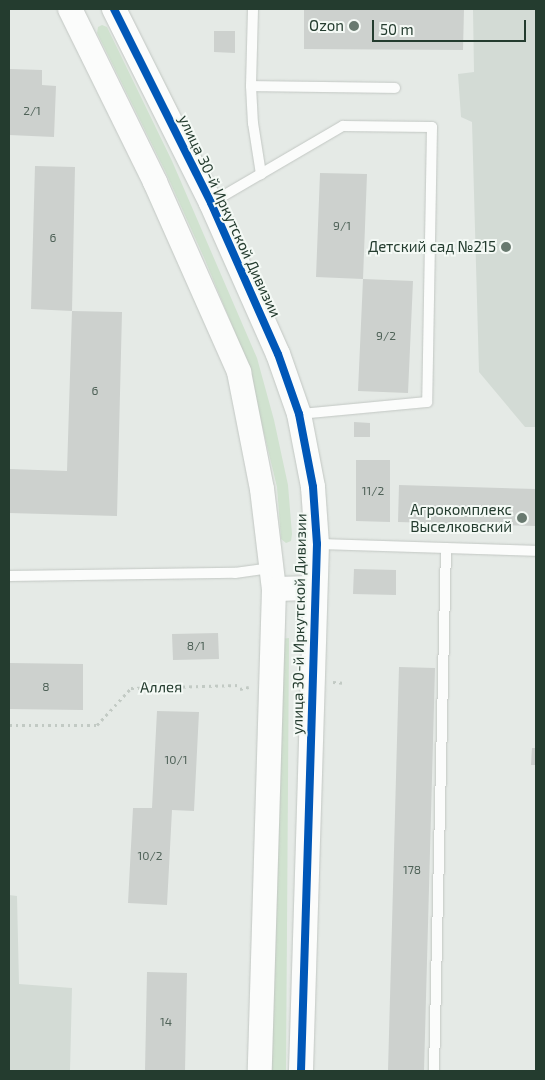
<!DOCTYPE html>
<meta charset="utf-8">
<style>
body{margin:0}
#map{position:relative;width:545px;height:1080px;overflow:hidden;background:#e5eae6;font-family:"Exo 2",sans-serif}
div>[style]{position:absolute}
.built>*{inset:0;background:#d3dbd5}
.green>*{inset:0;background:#d0e2cf}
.building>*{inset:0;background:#cdd1ce}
.path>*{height:3px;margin-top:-1.5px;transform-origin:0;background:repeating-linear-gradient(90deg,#c2cac4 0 2.5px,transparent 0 6.5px)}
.roads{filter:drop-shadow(0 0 1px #c2c7c3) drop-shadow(0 0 1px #c2c7c3)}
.service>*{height:10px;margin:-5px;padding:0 5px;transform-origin:5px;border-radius:5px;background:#fbfcfb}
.tertiary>*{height:24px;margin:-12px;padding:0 12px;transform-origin:12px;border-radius:12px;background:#fbfcfb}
.cycleway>*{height:8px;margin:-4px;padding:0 4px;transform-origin:4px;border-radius:4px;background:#0057b8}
.dots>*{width:14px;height:14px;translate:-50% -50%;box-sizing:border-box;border:2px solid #f4f9f5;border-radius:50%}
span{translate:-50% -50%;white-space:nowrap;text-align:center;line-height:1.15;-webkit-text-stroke:4px #f4f9f5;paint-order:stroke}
.number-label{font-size:12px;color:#4f6258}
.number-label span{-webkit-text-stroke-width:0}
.poi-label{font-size:15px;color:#243c2f}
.right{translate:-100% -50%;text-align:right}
.street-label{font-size:15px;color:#243c2f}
.frame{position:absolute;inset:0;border:10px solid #243c2f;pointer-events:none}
.scale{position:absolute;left:372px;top:20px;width:154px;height:22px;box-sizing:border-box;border:2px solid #243c2f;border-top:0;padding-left:6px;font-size:15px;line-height:18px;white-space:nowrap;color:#243c2f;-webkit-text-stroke:4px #f4f9f5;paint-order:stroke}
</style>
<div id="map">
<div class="built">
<div style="clip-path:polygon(473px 9px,536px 9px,536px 427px,525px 427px,479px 372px,472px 122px,461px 117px,458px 74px,474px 72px)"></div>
<div style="clip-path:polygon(9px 895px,17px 896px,19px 984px,72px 988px,70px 1071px,9px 1071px)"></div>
</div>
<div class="green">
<div style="clip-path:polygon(102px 25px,107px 27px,172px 161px,257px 358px,274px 420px,288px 485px,292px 534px,291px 541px,286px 543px,281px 539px,277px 487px,246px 359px,205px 260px,166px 173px,97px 33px,98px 27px)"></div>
<div style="clip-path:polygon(289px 638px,286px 1071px,270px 1071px,280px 639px)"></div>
</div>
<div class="building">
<div style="clip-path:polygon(304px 9px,464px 9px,463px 50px,304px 49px)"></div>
<div style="clip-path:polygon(214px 31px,235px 31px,235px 53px,214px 52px)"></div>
<div style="clip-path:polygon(9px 69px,42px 70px,42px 85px,56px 86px,54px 137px,9px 135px)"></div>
<div style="clip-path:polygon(35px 166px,75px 167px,72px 311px,31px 309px)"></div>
<div style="clip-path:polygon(320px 173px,367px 174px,363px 279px,413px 281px,408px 393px,358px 391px,363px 279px,316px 277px)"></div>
<div style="clip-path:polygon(72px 311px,122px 312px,117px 516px,9px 513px,9px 469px,67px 471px)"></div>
<div style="clip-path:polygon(354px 422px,370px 423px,370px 437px,354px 437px)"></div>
<div style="clip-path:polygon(356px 460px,390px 460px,390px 522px,356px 521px)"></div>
<div style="clip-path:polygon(399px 485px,536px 489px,536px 526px,398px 522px)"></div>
<div style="clip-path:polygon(354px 569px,396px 570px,396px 595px,353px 594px)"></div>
<div style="clip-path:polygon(218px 633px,219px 659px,173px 660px,172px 634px)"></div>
<div style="clip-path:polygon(9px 663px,83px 664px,83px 710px,9px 709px)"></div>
<div style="clip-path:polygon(399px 667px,435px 668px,424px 1071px,388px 1071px)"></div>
<div style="clip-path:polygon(157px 711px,199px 712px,194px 811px,172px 810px,167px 905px,128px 903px,133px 808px,152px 808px)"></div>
<div style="clip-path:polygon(532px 748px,536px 748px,536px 765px,531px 765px)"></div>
<div style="clip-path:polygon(147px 972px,187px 973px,185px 1071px,145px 1071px)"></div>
</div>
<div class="path">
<div style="left:333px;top:682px;width:13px;rotate:4deg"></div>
<div style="left:240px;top:689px;width:9px;rotate:-13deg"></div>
<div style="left:9px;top:725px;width:88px"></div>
<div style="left:97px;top:725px;width:50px;rotate:-47.4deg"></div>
<div style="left:131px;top:688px;width:109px;rotate:-1.6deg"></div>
</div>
<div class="roads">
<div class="service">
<div style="left:253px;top:9px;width:77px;rotate:91.5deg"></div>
<div style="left:251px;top:86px;width:37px;rotate:87deg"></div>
<div style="left:253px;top:123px;width:52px;rotate:81.1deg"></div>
<div style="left:251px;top:86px;width:144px;rotate:0.8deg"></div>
<div style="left:211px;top:203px;width:153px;rotate:-30.3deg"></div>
<div style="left:343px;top:126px;width:89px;rotate:0.6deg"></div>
<div style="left:432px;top:127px;width:275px;rotate:91deg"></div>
<div style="left:427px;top:402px;width:129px;rotate:174.6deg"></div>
<div style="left:317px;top:544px;width:219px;rotate:1.8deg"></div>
<div style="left:9px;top:576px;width:226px;rotate:-0.8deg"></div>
<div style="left:235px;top:573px;width:37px;rotate:-8deg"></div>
<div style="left:434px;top:1071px;width:523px;rotate:-88.69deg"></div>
</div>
<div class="tertiary">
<div style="left:70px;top:9px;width:193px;rotate:63.8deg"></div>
<div style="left:155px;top:182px;width:208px;rotate:66.1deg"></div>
<div style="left:239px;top:372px;width:119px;rotate:78.9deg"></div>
<div style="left:262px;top:489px;width:101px;rotate:83.2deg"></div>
<div style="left:274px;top:589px;width:482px;rotate:91.7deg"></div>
<div style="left:114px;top:9px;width:217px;rotate:63.4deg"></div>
<div style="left:211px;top:203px;width:165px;rotate:66.1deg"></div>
<div style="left:278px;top:354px;width:64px;rotate:70.7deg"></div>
<div style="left:299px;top:414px;width:74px;rotate:79.1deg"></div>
<div style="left:313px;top:487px;width:57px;rotate:86deg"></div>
<div style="left:317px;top:544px;width:527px;rotate:91.74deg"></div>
<div style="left:274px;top:589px;width:41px;rotate:-1.4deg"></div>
</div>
</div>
<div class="cycleway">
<div style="left:114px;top:9px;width:217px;rotate:63.4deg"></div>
<div style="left:211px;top:203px;width:165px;rotate:66.1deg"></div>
<div style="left:278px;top:354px;width:64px;rotate:70.7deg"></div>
<div style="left:299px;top:414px;width:74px;rotate:79.1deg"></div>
<div style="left:313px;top:487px;width:57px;rotate:86deg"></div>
<div style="left:317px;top:544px;width:527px;rotate:91.74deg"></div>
</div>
<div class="dots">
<div style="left:354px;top:26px;background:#68796f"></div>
<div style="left:506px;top:247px;background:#68796f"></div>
<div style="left:522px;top:518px;background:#68796f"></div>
</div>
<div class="number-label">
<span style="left:32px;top:111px">2/1</span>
<span style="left:342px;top:226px">9/1</span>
<span style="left:53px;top:238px">6</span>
<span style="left:386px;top:336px">9/2</span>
<span style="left:95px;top:391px">6</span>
<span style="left:373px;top:491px">11/2</span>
<span style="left:196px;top:646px">8/1</span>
<span style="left:46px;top:687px">8</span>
<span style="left:176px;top:760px">10/1</span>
<span style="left:150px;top:856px">10/2</span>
<span style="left:412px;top:870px">178</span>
<span style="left:166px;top:1022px">14</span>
</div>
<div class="poi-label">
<span class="right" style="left:344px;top:26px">Ozon</span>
<span class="right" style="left:496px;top:247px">Детский сад №215</span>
<span class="right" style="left:512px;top:518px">Агрокомплекс<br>Выселковский</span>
</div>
<div class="street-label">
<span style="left:230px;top:216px;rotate:65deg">улица 30-й Иркутской Дивизии</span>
<span style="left:299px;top:624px;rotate:-89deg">улица 30-й Иркутской Дивизии</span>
<span style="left:161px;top:687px;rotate:-1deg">Аллея</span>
</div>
<div class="frame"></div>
<div class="scale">50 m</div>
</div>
